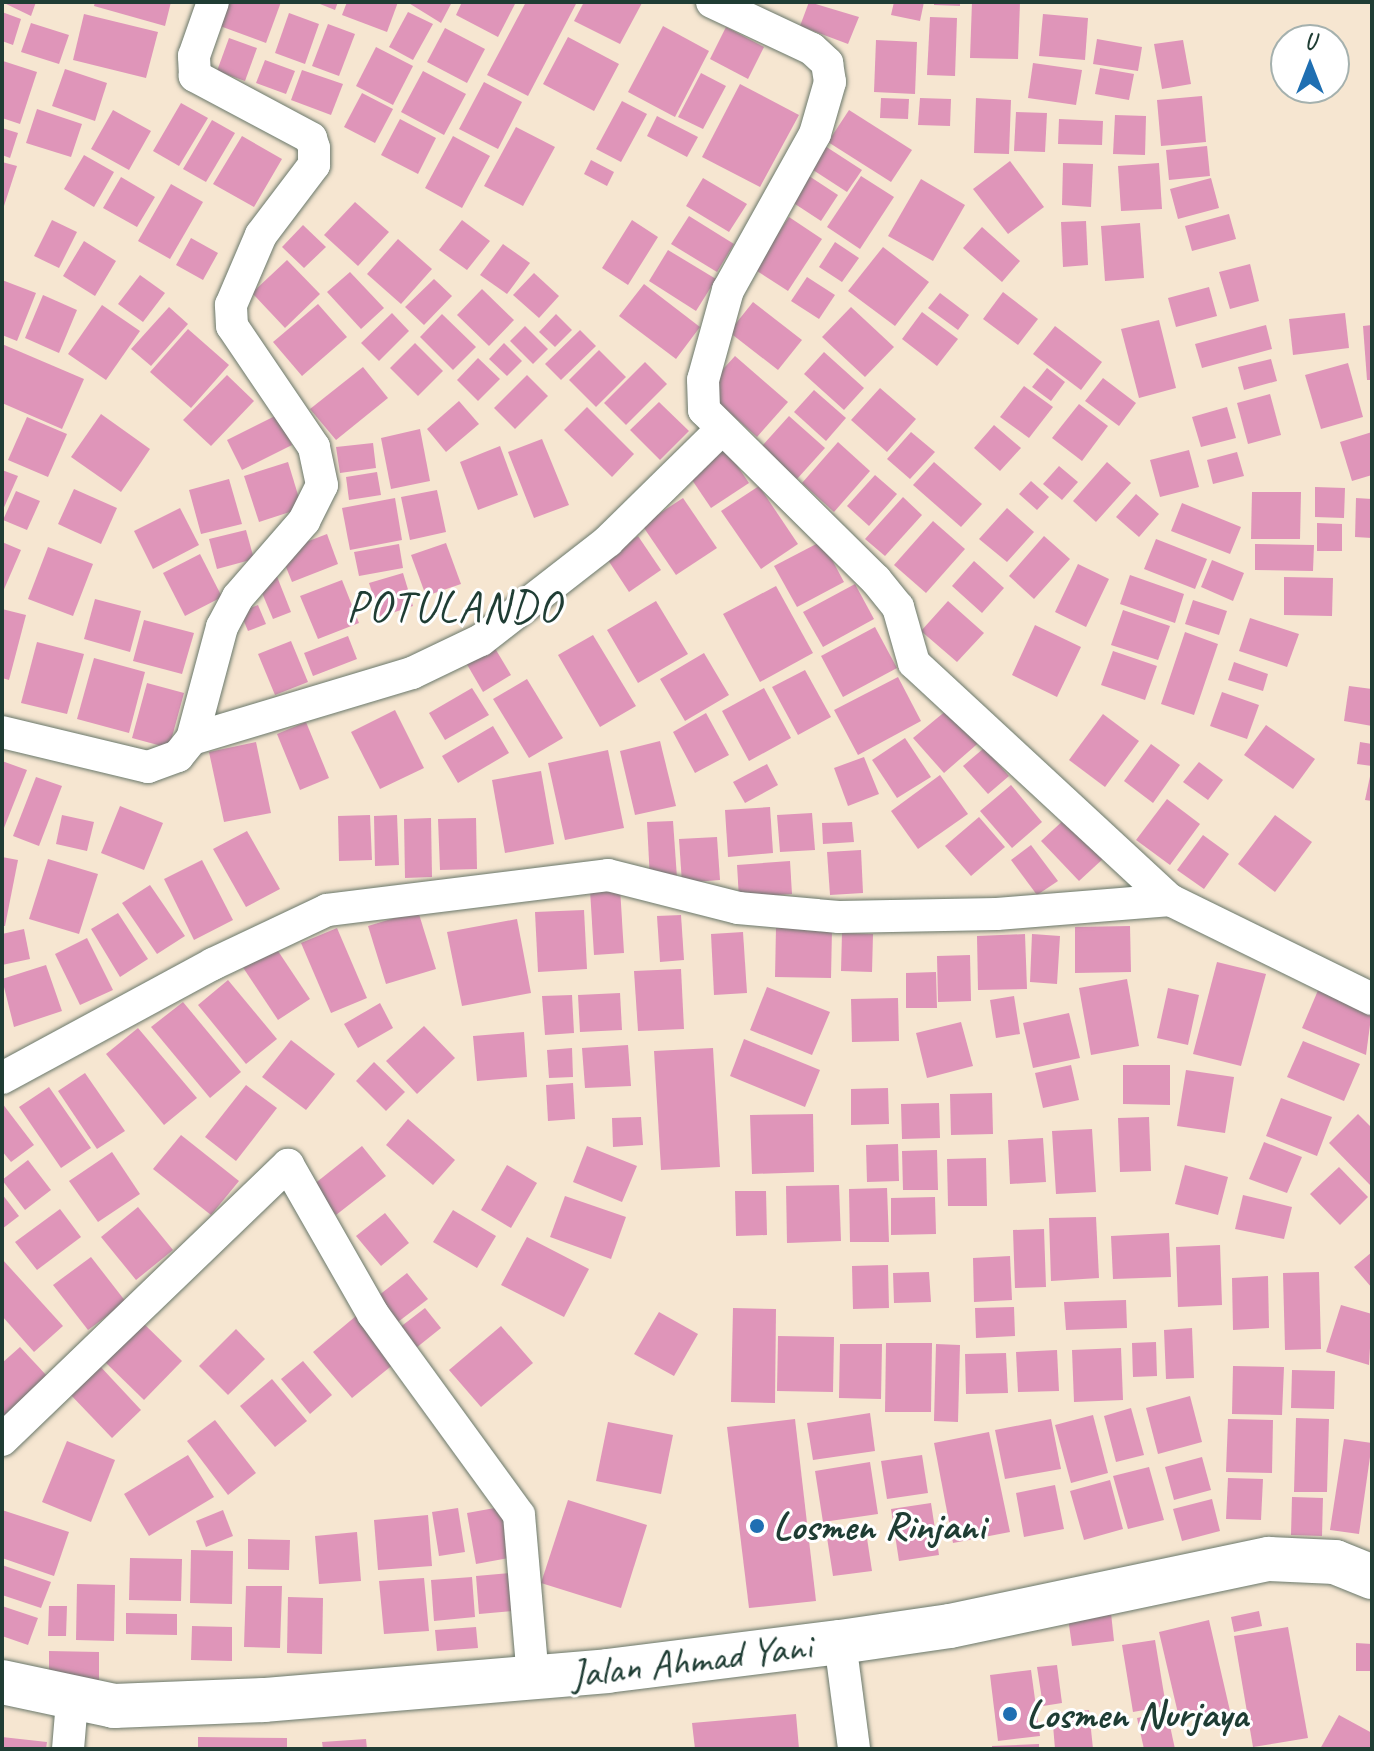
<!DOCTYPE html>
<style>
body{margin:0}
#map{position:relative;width:1374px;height:1751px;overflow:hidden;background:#f6e6d1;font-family:Caveat,sans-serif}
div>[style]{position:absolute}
.building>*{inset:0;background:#df95b9}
.roads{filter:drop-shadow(0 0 2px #6a786b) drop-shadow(0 0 2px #6a786b)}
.minor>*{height:32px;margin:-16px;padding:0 16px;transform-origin:16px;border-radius:16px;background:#fff}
.trunk>*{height:44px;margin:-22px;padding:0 22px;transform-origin:22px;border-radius:22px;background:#fff}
.dots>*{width:22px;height:22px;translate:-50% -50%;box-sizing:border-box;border:4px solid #fff;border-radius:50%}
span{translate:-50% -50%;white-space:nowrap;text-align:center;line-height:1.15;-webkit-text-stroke:6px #fff;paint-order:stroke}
.poi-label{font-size:40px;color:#1f3d34;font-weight:700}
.left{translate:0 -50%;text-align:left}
.street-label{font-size:40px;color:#1f3d34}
.quarter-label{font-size:44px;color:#1f3d34;letter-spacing:2px}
.frame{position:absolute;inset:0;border:4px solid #1f3d34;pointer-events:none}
.north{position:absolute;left:1270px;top:24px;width:80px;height:80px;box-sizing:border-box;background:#fff;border:2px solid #a5b1ae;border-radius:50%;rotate:0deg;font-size:22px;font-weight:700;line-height:32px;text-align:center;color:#1f3d34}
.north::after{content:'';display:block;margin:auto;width:28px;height:36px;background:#1f6fb2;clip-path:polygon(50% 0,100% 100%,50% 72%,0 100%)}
</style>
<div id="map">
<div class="building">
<div style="clip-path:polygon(2px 2px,36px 2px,31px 16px)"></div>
<div style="clip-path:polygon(95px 2px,171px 2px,165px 26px,94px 6px)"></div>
<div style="clip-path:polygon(229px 2px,281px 2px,266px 43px,220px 26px)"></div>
<div style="clip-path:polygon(315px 2px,338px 2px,335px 10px)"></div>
<div style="clip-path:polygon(347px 2px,398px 2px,387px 32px,342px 15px)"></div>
<div style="clip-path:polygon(407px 2px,452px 2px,441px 23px)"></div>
<div style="clip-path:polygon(462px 2px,516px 2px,498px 37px,456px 15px)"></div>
<div style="clip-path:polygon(526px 2px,577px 2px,528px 96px,487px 75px)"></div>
<div style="clip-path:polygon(584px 2px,640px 2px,642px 3px,620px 44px,574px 21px)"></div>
<div style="clip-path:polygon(809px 2px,859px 17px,848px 44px,800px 26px)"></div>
<div style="clip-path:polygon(894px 2px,924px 2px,920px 21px,891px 15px)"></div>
<div style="clip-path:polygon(934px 2px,960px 2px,960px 6px,934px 5px)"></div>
<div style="clip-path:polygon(972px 2px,1020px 2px,1018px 59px,970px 58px)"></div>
<div style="clip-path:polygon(2px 12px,21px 19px,13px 45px,2px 41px)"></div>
<div style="clip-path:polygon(408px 12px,433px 24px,413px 60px,389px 47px)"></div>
<div style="clip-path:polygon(289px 13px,319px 24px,305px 64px,275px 53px)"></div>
<div style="clip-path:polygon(84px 14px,158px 32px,146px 78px,73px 60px)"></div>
<div style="clip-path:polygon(1043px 14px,1088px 18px,1085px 60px,1039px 56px)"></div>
<div style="clip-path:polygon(930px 17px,957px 18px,955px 76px,927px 75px)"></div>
<div style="clip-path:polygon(31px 23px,69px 35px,59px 64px,21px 52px)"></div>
<div style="clip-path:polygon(328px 24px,355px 34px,339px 76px,312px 66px)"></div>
<div style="clip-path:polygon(663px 26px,709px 51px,675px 117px,628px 92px)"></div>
<div style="clip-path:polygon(726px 27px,764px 47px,748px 79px,710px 59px)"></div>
<div style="clip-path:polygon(445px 28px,485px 49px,467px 83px,427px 62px)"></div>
<div style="clip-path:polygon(568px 37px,619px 64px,594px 111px,543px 84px)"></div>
<div style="clip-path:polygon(229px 38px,257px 48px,245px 81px,217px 71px)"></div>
<div style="clip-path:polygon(1097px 39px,1142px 47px,1138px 71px,1093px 64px)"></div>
<div style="clip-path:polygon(876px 40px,917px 42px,915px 94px,874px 92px)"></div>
<div style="clip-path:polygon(1183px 40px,1191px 84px,1162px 89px,1154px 44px)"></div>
<div style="clip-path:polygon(376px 47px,413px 66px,393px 105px,356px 86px)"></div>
<div style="clip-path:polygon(265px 60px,295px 71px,286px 94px,256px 83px)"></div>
<div style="clip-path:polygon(3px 61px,37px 72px,20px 124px,2px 118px)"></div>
<div style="clip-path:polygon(1033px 63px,1082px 70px,1076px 105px,1028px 98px)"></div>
<div style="clip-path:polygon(1100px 68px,1134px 74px,1129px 100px,1095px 94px)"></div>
<div style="clip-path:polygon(65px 69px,107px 83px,95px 121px,52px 106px)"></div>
<div style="clip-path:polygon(302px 70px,343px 84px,331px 115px,291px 100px)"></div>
<div style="clip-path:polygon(423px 71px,466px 94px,444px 135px,401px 112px)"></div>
<div style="clip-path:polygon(701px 73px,726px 86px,703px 129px,678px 117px)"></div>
<div style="clip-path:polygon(484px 82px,522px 102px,498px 149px,459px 129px)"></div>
<div style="clip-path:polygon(740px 84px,799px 115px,760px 187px,702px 157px)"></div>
<div style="clip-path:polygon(362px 93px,393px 109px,375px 143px,344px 127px)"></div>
<div style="clip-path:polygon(1202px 96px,1206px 142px,1161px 146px,1157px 100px)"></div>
<div style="clip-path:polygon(881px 98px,909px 99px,908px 119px,880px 118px)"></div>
<div style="clip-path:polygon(920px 98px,951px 99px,950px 126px,918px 125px)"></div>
<div style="clip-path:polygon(976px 98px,1011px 100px,1009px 154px,974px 153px)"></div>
<div style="clip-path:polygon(622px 101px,647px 114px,621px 162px,596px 149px)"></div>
<div style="clip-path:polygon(181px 103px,208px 118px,179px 166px,153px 151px)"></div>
<div style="clip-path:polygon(37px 109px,82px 124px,71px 157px,26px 143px)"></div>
<div style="clip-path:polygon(113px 110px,151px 131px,129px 170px,91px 149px)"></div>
<div style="clip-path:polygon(849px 110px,912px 150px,891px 182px,828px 142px)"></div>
<div style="clip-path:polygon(1016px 112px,1047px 113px,1045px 152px,1014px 151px)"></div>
<div style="clip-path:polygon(1115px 115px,1146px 116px,1145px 155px,1113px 154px)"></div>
<div style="clip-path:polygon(657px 116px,698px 137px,687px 157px,647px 136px)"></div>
<div style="clip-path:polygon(400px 119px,436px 138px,418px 174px,381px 155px)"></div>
<div style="clip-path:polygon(1059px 119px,1103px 121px,1102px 145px,1058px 144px)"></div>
<div style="clip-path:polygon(212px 120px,235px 133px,206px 182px,183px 169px)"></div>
<div style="clip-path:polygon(516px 127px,555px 147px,523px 206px,484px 186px)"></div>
<div style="clip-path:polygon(2px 128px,18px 133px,10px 158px,2px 155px)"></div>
<div style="clip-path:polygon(242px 136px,282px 159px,254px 207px,213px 184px)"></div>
<div style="clip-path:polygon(453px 136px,490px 156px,462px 208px,425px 188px)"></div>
<div style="clip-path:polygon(825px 146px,862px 170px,847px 192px,810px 168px)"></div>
<div style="clip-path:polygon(1207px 146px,1210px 176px,1169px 180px,1166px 150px)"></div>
<div style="clip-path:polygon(84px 155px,114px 172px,94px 207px,64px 189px)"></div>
<div style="clip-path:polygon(591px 160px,614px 172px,607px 186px,584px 174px)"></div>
<div style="clip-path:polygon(1010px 161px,1044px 207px,1008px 234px,973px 189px)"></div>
<div style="clip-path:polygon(2px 162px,17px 166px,3px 209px,2px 208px)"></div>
<div style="clip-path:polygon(1063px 163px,1093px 164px,1091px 207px,1062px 205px)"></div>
<div style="clip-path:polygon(1159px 163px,1162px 209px,1121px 211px,1118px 166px)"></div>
<div style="clip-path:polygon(809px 176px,838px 195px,821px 221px,792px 202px)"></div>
<div style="clip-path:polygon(861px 176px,894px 197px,860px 249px,827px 227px)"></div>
<div style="clip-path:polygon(121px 177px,155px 197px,137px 227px,103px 208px)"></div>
<div style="clip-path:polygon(703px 178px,747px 204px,729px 232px,686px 206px)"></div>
<div style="clip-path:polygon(1211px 178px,1219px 208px,1178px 219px,1170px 189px)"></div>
<div style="clip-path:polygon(921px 179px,965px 205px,933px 261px,888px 236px)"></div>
<div style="clip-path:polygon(171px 184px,203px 202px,170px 259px,138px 241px)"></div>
<div style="clip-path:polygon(355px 202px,389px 232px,358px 266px,324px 235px)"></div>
<div style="clip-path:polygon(1229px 214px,1236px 239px,1192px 251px,1185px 226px)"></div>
<div style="clip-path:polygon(689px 216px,734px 244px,717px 272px,671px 244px)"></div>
<div style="clip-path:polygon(789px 217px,822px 239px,788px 291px,754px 269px)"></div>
<div style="clip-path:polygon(52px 220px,77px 232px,59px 268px,34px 256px)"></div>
<div style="clip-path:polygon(462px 220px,490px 241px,467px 270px,439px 250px)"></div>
<div style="clip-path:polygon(632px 220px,658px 237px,628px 285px,602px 268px)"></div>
<div style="clip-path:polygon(1086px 221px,1088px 265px,1063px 267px,1061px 222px)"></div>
<div style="clip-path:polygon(1140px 223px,1144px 278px,1105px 281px,1101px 226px)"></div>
<div style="clip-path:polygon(303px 225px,326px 247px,304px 268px,282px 247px)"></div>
<div style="clip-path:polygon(982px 227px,1020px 261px,1002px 282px,963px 248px)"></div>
<div style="clip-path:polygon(191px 238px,218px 253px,203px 280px,176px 265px)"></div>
<div style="clip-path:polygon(398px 239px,432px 269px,401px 304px,367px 274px)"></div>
<div style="clip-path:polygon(84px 241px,116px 261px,95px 296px,63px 276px)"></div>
<div style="clip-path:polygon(835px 242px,859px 258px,842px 282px,819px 267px)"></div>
<div style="clip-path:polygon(503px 244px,530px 263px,507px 294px,480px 275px)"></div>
<div style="clip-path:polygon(883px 247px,929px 282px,895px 326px,848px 291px)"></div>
<div style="clip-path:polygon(668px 250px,716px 279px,696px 311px,649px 281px)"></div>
<div style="clip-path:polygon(287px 260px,320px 294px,285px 328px,252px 293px)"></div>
<div style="clip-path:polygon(1250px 264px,1259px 301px,1230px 309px,1219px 272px)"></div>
<div style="clip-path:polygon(350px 272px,384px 308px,361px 329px,327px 292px)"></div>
<div style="clip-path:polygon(534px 273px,559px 296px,539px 318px,513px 295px)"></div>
<div style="clip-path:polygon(140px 275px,165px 293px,143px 322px,118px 304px)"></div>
<div style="clip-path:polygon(807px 277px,835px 295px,819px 319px,791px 301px)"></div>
<div style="clip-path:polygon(434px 279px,452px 296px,424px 325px,405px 307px)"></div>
<div style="clip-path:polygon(2px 280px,36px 293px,17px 341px,2px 335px)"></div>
<div style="clip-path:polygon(644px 284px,700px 327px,676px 359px,619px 316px)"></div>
<div style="clip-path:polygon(1209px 287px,1217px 316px,1176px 327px,1168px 298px)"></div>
<div style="clip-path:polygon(482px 289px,514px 320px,489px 346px,457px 315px)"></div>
<div style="clip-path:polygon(1003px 292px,1038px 319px,1018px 345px,983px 319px)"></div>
<div style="clip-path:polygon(940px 293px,969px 315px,958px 330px,928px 308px)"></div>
<div style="clip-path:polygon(43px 295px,77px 310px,59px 353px,25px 338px)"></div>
<div style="clip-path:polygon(753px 302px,802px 340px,778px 370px,729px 332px)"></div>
<div style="clip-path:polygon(318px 304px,347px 337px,302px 376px,273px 342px)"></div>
<div style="clip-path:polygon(102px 305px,140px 331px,106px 380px,68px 354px)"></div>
<div style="clip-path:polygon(169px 307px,188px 324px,151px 366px,131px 349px)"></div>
<div style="clip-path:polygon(851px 307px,894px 347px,865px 377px,822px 337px)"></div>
<div style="clip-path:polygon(922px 312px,958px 339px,937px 366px,902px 339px)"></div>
<div style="clip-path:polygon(392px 313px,409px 331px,379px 361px,361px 343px)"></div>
<div style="clip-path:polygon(1345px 313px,1349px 348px,1293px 355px,1289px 319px)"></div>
<div style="clip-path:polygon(442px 314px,476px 347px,453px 370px,420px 337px)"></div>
<div style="clip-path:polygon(556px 314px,572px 330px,555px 347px,539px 332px)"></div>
<div style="clip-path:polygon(1159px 320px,1176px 388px,1139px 398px,1121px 329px)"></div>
<div style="clip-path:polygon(1266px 325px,1272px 349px,1202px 368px,1195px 344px)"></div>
<div style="clip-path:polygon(1372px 325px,1372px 380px,1367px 380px,1363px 326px)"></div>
<div style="clip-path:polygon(525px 326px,548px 349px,533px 364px,510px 341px)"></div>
<div style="clip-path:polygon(1055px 326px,1102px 362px,1081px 390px,1033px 354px)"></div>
<div style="clip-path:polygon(188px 329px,229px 365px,191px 408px,150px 372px)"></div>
<div style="clip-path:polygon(580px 330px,596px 346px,561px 380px,545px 364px)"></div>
<div style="clip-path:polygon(415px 343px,443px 371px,418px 396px,390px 368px)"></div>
<div style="clip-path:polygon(504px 343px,522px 361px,507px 376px,489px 359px)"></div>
<div style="clip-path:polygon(2px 344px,84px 379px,62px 429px,2px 403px)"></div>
<div style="clip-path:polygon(599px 350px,626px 377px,596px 407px,569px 380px)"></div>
<div style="clip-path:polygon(824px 352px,864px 388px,844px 410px,804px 374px)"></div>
<div style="clip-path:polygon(735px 356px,788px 402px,757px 437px,704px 390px)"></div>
<div style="clip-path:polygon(478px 358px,500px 379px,478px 401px,457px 380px)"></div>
<div style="clip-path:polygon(1271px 359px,1277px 381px,1244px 390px,1238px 367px)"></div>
<div style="clip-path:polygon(645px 362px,667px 384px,626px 425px,604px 403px)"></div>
<div style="clip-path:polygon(1348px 363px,1363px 417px,1321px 429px,1305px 375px)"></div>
<div style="clip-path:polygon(363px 367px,388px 398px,336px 440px,310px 409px)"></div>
<div style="clip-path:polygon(1047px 368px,1065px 382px,1051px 401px,1032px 387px)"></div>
<div style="clip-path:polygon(227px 375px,254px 401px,211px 446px,183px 420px)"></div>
<div style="clip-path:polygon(527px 375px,548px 396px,515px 429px,494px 408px)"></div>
<div style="clip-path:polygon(1103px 378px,1136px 403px,1119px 426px,1085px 401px)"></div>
<div style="clip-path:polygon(1024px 386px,1053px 407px,1029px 438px,1000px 417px)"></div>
<div style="clip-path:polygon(880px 388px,916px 419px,887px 452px,851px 420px)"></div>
<div style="clip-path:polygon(814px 390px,846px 418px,826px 441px,794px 412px)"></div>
<div style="clip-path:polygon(1270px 394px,1281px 435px,1248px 444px,1237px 403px)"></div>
<div style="clip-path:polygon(459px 401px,479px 424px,446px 452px,427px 429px)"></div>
<div style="clip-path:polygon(659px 402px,689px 431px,660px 460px,630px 430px)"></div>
<div style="clip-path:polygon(1079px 404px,1108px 426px,1082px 461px,1052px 438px)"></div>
<div style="clip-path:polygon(587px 407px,634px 454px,612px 477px,564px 430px)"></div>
<div style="clip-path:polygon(1227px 407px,1236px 438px,1201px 447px,1192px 417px)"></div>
<div style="clip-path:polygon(101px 414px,150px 449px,121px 492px,71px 457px)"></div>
<div style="clip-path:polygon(277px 415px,292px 445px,242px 470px,227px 440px)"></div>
<div style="clip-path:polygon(789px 416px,825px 448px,797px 479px,761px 447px)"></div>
<div style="clip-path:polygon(27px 417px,67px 434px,48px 477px,8px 460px)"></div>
<div style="clip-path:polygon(994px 425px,1021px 448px,1000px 471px,974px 448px)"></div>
<div style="clip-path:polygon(420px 429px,430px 481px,391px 489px,381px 438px)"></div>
<div style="clip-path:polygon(911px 432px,935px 452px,910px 479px,887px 459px)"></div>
<div style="clip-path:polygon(1372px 432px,1372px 475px,1352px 481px,1340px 442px)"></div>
<div style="clip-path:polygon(542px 439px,569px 505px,534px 518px,508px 452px)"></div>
<div style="clip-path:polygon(838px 442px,870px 471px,834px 512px,802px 483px)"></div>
<div style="clip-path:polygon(373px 443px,376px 468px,340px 473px,336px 447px)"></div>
<div style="clip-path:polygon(500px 446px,518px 495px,478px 510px,460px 462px)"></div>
<div style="clip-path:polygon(726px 449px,749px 483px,711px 508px,688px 474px)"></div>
<div style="clip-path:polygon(1189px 450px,1199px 487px,1160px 497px,1150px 460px)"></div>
<div style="clip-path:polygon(1237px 452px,1244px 476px,1213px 484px,1207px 460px)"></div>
<div style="clip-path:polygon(288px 462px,302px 508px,259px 522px,244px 476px)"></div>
<div style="clip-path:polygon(934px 462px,982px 504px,961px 527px,913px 485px)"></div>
<div style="clip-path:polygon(1107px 462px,1131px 483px,1096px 522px,1073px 501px)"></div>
<div style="clip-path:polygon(1059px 466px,1078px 482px,1062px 500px,1043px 484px)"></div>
<div style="clip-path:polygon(2px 470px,18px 476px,2px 512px)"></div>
<div style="clip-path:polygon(377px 472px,381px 495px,349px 500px,346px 477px)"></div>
<div style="clip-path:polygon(875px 475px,897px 494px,869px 526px,847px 506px)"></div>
<div style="clip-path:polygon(229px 479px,242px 524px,201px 534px,189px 490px)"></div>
<div style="clip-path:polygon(1031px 481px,1049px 497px,1037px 510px,1019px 494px)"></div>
<div style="clip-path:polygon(759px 486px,798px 544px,761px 569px,721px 511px)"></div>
<div style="clip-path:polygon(1315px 487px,1345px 488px,1344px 518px,1315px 517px)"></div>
<div style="clip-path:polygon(74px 489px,117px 508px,101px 544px,58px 524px)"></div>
<div style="clip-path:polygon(437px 490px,446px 532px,410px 540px,401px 497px)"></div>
<div style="clip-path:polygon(16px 491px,40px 501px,27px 530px,3px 520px)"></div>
<div style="clip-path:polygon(1252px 492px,1301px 492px,1300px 539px,1251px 539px)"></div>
<div style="clip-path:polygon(1136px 494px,1159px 514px,1139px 537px,1116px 517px)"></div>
<div style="clip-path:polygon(903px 497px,922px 515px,885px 556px,865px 539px)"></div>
<div style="clip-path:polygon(395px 498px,402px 540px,350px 550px,342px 508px)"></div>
<div style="clip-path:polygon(683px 498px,717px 548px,676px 575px,642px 525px)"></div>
<div style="clip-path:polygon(1356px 498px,1372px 499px,1372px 538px,1355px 537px)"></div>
<div style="clip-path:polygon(1182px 503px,1241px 527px,1230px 554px,1171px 531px)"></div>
<div style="clip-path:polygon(180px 508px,199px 545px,153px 569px,134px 531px)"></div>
<div style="clip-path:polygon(1007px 508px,1034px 532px,1007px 562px,979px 539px)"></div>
<div style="clip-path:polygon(933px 521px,965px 549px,926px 593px,894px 565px)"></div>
<div style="clip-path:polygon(1317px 523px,1342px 524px,1342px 551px,1317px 551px)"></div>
<div style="clip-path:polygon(246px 530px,254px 559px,217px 569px,209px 539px)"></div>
<div style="clip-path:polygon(327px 534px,338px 564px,292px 582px,280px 552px)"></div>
<div style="clip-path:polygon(638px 536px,661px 570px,629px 592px,606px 557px)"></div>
<div style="clip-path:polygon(1044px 536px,1070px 559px,1034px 599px,1009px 576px)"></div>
<div style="clip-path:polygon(1156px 539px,1207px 559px,1195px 589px,1144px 569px)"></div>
<div style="clip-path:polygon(822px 541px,844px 582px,797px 607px,774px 566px)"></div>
<div style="clip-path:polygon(2px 542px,21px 550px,2px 594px)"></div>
<div style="clip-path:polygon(446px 543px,461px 584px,426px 596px,411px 555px)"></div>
<div style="clip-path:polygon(399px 544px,403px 568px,359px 576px,354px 552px)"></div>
<div style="clip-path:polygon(1255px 544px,1314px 545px,1313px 571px,1255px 570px)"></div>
<div style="clip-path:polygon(48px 547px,93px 564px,73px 616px,28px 599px)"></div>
<div style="clip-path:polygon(200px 554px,222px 597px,185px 616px,163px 573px)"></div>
<div style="clip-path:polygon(1212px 560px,1244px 573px,1233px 601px,1201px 587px)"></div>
<div style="clip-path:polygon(974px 561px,1004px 588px,982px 613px,952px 586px)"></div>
<div style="clip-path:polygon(1078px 564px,1109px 579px,1086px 627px,1055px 612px)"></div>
<div style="clip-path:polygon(403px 573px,413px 606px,380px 617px,369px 583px)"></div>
<div style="clip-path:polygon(276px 574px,291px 612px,273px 619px,257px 581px)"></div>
<div style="clip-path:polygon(1130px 575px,1184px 594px,1175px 623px,1120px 604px)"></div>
<div style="clip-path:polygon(1284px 577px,1333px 578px,1332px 616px,1284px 615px)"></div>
<div style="clip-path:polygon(342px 580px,359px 623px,318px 639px,300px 596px)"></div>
<div style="clip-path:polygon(855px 584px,874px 619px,823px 647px,803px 612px)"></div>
<div style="clip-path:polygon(776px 586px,813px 653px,760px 682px,723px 614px)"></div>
<div style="clip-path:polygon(95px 599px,141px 611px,130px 652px,84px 639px)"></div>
<div style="clip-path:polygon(1193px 600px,1227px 611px,1219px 635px,1185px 624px)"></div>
<div style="clip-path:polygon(656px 601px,688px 654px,638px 683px,607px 630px)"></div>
<div style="clip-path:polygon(948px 601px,984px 633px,957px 662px,921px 631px)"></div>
<div style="clip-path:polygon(258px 605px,266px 624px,248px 631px,240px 612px)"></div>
<div style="clip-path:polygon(2px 609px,26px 615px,9px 680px,2px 678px)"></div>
<div style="clip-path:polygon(1123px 610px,1170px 626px,1158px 660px,1111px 645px)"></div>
<div style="clip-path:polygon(1250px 618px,1299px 634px,1287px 667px,1239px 651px)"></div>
<div style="clip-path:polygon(144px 620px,194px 633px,182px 674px,133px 661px)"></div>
<div style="clip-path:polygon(1035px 625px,1081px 647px,1057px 697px,1012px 675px)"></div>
<div style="clip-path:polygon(875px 627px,897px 668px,843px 697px,821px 656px)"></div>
<div style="clip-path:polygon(1185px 632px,1218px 644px,1194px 715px,1161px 704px)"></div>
<div style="clip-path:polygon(593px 635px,636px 706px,600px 727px,558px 655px)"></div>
<div style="clip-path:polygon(348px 636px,357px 659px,313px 676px,304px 653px)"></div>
<div style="clip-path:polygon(291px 641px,308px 682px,275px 695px,258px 654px)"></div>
<div style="clip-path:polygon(37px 642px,84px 654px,67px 714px,21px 703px)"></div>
<div style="clip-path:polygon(493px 645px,511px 675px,483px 692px,465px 661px)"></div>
<div style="clip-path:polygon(1113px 651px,1157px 666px,1145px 700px,1101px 685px)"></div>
<div style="clip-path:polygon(704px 653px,729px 695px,685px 721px,660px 679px)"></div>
<div style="clip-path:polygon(94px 658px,145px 672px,129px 733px,77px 719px)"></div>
<div style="clip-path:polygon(1234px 662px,1268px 674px,1263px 691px,1228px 680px)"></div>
<div style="clip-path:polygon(805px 670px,831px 717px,798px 735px,772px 687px)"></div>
<div style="clip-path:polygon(898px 677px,921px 721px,858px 755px,834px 710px)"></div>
<div style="clip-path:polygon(527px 679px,563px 738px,529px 758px,493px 699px)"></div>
<div style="clip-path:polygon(147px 683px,184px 693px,169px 748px,132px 738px)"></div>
<div style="clip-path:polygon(1349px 686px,1372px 689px,1372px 726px,1344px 721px)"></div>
<div style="clip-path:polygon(472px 688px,489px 715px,445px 740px,429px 713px)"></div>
<div style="clip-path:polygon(764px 688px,791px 738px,749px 761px,722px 711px)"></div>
<div style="clip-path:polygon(1222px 692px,1259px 705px,1247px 739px,1210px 726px)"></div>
<div style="clip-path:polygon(953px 705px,983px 739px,944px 773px,913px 738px)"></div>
<div style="clip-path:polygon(395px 710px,424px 768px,380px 789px,351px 732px)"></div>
<div style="clip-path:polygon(706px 713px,729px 755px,695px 773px,673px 732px)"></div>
<div style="clip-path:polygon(1103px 714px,1139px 741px,1105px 787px,1069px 760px)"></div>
<div style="clip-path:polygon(306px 722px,329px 778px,300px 790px,277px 734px)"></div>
<div style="clip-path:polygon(1266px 725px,1315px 759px,1293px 789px,1244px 755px)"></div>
<div style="clip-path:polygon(493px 726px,509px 753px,458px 783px,442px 756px)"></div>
<div style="clip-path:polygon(905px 738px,931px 777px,897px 798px,872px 760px)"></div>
<div style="clip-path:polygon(660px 741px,676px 806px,635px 815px,620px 751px)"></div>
<div style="clip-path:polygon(256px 742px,271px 813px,224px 822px,209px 752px)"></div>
<div style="clip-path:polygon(1360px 742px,1372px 744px,1372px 766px,1357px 764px)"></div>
<div style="clip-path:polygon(1151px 744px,1180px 765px,1153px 803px,1124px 781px)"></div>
<div style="clip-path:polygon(984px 748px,1009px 776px,988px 794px,963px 766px)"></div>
<div style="clip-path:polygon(608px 750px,624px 828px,565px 840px,548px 763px)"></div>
<div style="clip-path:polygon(864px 757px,879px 794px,848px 806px,834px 768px)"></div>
<div style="clip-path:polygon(2px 761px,27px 770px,2px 833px)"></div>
<div style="clip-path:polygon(1199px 762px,1223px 780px,1208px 800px,1183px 782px)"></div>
<div style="clip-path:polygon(767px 764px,778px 785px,745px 803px,733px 782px)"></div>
<div style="clip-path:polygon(1372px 767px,1372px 801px,1365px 800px)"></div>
<div style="clip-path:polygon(541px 771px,554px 844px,505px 853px,492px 780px)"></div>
<div style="clip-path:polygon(940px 775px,968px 814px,918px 849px,891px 811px)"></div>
<div style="clip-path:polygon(36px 777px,62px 786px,39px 846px,13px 836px)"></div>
<div style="clip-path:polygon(1011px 785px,1042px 822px,1012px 848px,980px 811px)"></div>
<div style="clip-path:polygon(1167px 799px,1200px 824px,1170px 865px,1136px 840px)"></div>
<div style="clip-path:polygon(120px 806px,163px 823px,144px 870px,101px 853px)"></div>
<div style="clip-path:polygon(770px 807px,773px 853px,728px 857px,725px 810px)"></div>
<div style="clip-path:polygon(812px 813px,815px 850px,780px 852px,777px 815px)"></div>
<div style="clip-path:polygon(62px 815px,94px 822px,87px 851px,56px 844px)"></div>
<div style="clip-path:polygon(370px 815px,372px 860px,339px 861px,338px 816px)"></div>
<div style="clip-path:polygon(397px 815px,399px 865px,375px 866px,374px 816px)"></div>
<div style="clip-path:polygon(1275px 815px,1312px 842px,1275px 892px,1238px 864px)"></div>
<div style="clip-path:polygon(979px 817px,1005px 847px,971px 876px,945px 846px)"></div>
<div style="clip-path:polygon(1067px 817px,1105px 857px,1079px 881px,1041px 841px)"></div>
<div style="clip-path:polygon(431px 818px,432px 877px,405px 878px,404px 819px)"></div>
<div style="clip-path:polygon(476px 818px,477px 869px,440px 870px,438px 819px)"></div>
<div style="clip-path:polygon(673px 821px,677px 878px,650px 880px,647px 822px)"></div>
<div style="clip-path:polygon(852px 822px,854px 842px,823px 844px,822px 823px)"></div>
<div style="clip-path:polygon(247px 831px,280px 889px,246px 907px,213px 849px)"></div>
<div style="clip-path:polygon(1203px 835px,1229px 854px,1204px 889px,1177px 870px)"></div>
<div style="clip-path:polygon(717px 837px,720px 880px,682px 883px,679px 839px)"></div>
<div style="clip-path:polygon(1031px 845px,1058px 881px,1037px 895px,1011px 860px)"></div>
<div style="clip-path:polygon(861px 850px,863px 893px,830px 895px,827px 852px)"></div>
<div style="clip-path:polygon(2px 857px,18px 860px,5px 926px,2px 926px)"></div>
<div style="clip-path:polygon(48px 859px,98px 874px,79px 934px,29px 919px)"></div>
<div style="clip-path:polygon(202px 860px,233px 920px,194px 940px,164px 879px)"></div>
<div style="clip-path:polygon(790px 861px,792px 894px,739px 898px,737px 865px)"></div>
<div style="clip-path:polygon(150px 885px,185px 936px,157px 954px,122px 903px)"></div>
<div style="clip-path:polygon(620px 888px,624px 953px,594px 955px,590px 890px)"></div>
<div style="clip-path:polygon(584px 910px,587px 969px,538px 972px,535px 912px)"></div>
<div style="clip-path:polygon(418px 911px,436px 969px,386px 984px,368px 926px)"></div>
<div style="clip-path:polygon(118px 913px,148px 959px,120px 977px,91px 929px)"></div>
<div style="clip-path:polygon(681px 915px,684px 960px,660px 962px,657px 916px)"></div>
<div style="clip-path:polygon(517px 919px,531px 993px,462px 1006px,447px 932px)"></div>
<div style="clip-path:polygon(1130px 926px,1131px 972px,1075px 973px,1075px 927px)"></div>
<div style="clip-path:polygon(337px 928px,367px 998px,331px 1013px,301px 943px)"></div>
<div style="clip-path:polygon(776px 928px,832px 929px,831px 978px,775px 977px)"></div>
<div style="clip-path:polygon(24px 929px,30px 959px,2px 965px,2px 934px)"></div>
<div style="clip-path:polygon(743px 932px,747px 993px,714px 995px,711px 934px)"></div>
<div style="clip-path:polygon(842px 933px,873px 934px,872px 972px,841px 971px)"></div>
<div style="clip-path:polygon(1025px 934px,1027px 989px,978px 990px,977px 936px)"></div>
<div style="clip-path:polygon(1032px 934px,1060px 936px,1057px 984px,1030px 982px)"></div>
<div style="clip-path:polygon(87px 938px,113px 990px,80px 1005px,55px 954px)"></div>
<div style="clip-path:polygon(272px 942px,310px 999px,278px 1020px,240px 963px)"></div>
<div style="clip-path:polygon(970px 955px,971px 1001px,938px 1002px,937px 956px)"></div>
<div style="clip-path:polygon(1217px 962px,1266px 974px,1241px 1066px,1193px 1054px)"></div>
<div style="clip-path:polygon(46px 965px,62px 1011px,14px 1027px,2px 979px)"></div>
<div style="clip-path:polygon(681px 969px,684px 1029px,638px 1031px,634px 971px)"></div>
<div style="clip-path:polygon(936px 972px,937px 1008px,906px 1008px,906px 973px)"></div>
<div style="clip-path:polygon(1127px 979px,1139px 1046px,1091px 1055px,1079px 988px)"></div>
<div style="clip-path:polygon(228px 980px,277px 1039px,246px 1064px,198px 1005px)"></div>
<div style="clip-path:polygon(767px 987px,830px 1012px,812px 1055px,750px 1030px)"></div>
<div style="clip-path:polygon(1168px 988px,1199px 995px,1188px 1045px,1157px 1038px)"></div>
<div style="clip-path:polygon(1319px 988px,1372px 1010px,1366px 1055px,1302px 1028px)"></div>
<div style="clip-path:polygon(620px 993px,622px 1030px,580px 1032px,578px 995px)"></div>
<div style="clip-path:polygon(572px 995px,574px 1033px,545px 1035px,542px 996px)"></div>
<div style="clip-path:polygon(1014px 996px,1020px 1034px,996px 1038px,990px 1000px)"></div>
<div style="clip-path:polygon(898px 998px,899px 1041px,852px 1042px,851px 999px)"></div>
<div style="clip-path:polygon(183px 1002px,241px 1072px,210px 1098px,151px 1027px)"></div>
<div style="clip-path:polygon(380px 1003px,393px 1028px,358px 1048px,344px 1024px)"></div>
<div style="clip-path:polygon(1069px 1013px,1080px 1058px,1033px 1068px,1023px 1023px)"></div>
<div style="clip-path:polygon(961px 1022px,973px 1066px,927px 1078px,916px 1033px)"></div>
<div style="clip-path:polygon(424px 1026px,455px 1058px,417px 1094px,386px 1061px)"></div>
<div style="clip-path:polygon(138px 1028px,197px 1098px,164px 1125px,106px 1054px)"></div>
<div style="clip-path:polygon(524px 1032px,527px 1077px,477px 1081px,473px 1036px)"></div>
<div style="clip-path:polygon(744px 1039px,820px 1070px,805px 1107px,730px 1076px)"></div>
<div style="clip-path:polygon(291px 1040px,335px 1074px,306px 1110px,262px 1077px)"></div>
<div style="clip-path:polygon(1303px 1041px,1360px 1064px,1344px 1101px,1287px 1077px)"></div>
<div style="clip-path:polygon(628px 1045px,631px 1086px,585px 1088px,582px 1048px)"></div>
<div style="clip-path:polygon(572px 1048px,573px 1077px,549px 1078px,547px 1050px)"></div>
<div style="clip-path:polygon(713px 1048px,720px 1167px,661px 1170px,654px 1051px)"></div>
<div style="clip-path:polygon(374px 1062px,405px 1092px,386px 1111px,356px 1081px)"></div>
<div style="clip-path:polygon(1071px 1065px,1079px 1100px,1043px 1108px,1035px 1073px)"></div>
<div style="clip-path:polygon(1123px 1065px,1170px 1065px,1170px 1105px,1123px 1104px)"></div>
<div style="clip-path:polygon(1186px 1070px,1234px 1077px,1225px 1133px,1177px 1126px)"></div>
<div style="clip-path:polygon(85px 1073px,125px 1131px,97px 1149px,58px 1091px)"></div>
<div style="clip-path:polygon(573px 1083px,575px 1119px,548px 1121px,546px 1085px)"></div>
<div style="clip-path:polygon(246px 1085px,277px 1108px,236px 1161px,205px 1137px)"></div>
<div style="clip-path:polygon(49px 1087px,91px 1148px,61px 1168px,19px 1107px)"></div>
<div style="clip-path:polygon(888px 1088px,889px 1124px,851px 1125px,851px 1089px)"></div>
<div style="clip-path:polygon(992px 1093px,993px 1134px,951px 1135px,950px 1094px)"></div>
<div style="clip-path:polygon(1281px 1098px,1332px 1117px,1317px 1156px,1266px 1136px)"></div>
<div style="clip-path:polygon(2px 1103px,34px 1145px,11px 1162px,2px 1151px)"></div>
<div style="clip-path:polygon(939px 1103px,940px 1138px,902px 1139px,901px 1104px)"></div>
<div style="clip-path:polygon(813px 1114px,814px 1172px,752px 1174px,750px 1115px)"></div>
<div style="clip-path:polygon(1358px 1114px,1372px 1128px,1372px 1187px,1329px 1143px)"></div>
<div style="clip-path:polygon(641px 1117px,643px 1145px,613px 1147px,612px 1118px)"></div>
<div style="clip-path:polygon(1149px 1117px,1151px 1171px,1120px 1172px,1118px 1118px)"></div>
<div style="clip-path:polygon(408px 1119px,455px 1160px,433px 1185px,386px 1145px)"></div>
<div style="clip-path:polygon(1092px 1129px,1096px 1192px,1056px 1194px,1052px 1131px)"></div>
<div style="clip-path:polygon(181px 1135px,239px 1181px,211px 1215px,153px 1169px)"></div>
<div style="clip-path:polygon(1043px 1138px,1046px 1182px,1010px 1184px,1008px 1140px)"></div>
<div style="clip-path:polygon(1264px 1142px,1302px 1157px,1287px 1193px,1249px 1179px)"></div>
<div style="clip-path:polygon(898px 1144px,899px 1181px,867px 1182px,866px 1145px)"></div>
<div style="clip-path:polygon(362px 1146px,386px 1176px,336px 1215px,313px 1185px)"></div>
<div style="clip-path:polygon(587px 1146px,637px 1166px,622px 1202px,573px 1182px)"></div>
<div style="clip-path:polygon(937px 1150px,938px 1190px,903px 1190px,902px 1151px)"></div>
<div style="clip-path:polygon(112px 1152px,140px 1194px,98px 1222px,69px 1181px)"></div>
<div style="clip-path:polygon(986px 1158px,987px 1206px,948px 1206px,947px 1159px)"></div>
<div style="clip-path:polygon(28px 1160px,51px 1190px,25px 1210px,2px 1180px)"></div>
<div style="clip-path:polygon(507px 1165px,537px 1183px,511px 1228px,481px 1210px)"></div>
<div style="clip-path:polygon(1185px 1165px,1228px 1177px,1218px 1215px,1175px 1204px)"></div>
<div style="clip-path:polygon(1339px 1167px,1368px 1197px,1340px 1225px,1310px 1194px)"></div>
<div style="clip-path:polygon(839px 1185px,841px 1241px,787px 1243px,786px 1186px)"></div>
<div style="clip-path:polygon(887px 1188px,889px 1242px,850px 1242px,849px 1189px)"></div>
<div style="clip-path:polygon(735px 1191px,766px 1191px,767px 1235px,736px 1236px)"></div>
<div style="clip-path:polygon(2px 1194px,19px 1216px,2px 1229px)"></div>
<div style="clip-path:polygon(1243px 1195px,1292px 1207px,1284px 1239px,1235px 1229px)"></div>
<div style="clip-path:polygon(565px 1196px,626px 1217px,611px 1259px,550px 1237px)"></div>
<div style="clip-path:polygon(935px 1197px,936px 1234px,891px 1235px,891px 1198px)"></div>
<div style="clip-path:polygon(138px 1207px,173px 1250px,136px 1280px,101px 1237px)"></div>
<div style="clip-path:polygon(60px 1209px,81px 1237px,37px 1270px,15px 1242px)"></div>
<div style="clip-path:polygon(453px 1210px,496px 1236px,477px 1268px,433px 1242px)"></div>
<div style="clip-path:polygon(385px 1213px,409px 1243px,381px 1266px,356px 1236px)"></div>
<div style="clip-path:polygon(1096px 1217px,1099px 1278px,1051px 1281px,1049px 1218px)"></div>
<div style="clip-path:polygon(1044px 1229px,1046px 1287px,1015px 1288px,1013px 1230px)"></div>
<div style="clip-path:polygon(1169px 1233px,1171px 1277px,1113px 1279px,1111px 1236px)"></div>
<div style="clip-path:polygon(527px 1237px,589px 1269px,564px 1317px,501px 1285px)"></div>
<div style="clip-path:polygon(1220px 1245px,1222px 1305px,1178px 1307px,1176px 1247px)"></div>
<div style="clip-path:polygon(1372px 1252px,1372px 1288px,1354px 1267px)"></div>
<div style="clip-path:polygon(1010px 1256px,1012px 1300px,974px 1302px,973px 1258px)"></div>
<div style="clip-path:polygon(91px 1257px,126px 1302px,88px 1330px,53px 1285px)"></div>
<div style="clip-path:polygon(2px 1259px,63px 1326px,34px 1352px,2px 1316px)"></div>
<div style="clip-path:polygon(888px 1265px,889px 1308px,853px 1309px,852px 1266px)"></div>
<div style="clip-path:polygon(929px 1272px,931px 1302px,894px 1303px,893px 1273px)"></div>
<div style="clip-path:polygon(1319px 1272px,1321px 1349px,1285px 1350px,1283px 1273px)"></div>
<div style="clip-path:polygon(407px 1273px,428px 1299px,394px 1325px,373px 1300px)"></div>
<div style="clip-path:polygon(1268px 1276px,1269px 1328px,1233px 1330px,1232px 1278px)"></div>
<div style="clip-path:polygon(1126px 1300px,1127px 1328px,1066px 1330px,1064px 1302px)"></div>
<div style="clip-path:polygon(1341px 1305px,1372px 1314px,1369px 1365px,1326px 1352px)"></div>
<div style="clip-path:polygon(1014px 1307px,1015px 1336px,976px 1338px,975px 1308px)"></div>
<div style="clip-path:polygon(425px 1308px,441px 1328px,416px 1348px,399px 1328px)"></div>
<div style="clip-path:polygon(733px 1308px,776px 1309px,775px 1403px,731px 1402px)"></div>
<div style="clip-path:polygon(659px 1312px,698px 1334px,674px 1376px,634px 1354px)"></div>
<div style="clip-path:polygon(356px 1316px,395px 1363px,352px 1398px,313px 1352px)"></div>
<div style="clip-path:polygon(142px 1322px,182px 1361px,144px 1400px,104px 1361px)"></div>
<div style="clip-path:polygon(501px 1326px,533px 1363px,481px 1407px,449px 1370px)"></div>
<div style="clip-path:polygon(1192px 1328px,1194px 1378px,1166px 1379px,1164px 1330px)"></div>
<div style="clip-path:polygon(236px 1329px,265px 1359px,228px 1395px,199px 1366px)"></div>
<div style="clip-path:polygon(778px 1336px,834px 1337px,833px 1392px,777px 1391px)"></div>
<div style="clip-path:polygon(1156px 1342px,1157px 1376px,1133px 1377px,1132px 1343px)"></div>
<div style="clip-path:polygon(886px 1343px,932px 1343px,931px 1412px,885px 1412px)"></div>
<div style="clip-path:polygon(840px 1344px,882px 1344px,881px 1399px,839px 1398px)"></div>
<div style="clip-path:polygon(936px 1344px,960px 1345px,958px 1422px,934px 1421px)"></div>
<div style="clip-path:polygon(20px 1347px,48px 1377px,2px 1418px,2px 1363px)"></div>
<div style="clip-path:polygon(1121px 1348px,1123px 1400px,1074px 1402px,1072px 1350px)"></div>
<div style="clip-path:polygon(1057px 1350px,1059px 1391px,1018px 1392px,1016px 1352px)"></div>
<div style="clip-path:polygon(1006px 1353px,1008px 1393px,966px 1394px,965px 1354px)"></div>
<div style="clip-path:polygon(303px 1361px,332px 1395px,310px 1414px,281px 1379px)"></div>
<div style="clip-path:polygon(98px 1364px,141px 1410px,112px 1438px,68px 1392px)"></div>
<div style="clip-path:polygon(1233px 1366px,1284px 1367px,1282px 1415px,1232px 1414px)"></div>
<div style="clip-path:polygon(1292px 1370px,1335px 1371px,1334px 1409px,1291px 1408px)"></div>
<div style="clip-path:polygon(272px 1379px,307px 1421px,275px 1447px,240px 1406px)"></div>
<div style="clip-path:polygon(1190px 1396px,1202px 1442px,1158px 1454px,1146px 1408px)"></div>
<div style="clip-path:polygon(1131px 1408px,1144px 1455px,1116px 1462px,1104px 1416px)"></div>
<div style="clip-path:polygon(870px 1413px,875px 1451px,813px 1460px,807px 1423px)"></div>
<div style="clip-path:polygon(1093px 1415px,1108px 1473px,1071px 1483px,1055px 1425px)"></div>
<div style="clip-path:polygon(1296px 1418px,1329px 1419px,1327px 1492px,1294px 1492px)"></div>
<div style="clip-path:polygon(795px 1419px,816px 1601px,749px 1608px,727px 1427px)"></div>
<div style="clip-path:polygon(1051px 1419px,1061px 1469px,1005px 1479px,995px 1430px)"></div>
<div style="clip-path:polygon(1228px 1419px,1273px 1420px,1272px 1473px,1226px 1472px)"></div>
<div style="clip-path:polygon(215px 1420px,256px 1473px,228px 1495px,187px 1441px)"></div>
<div style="clip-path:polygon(608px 1422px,673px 1435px,661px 1494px,596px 1481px)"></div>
<div style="clip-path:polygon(989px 1432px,1010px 1532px,953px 1543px,934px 1443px)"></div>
<div style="clip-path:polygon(1344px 1439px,1372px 1443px,1359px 1534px,1330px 1530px)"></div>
<div style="clip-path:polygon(67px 1441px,115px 1460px,91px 1522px,42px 1502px)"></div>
<div style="clip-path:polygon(188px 1455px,214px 1497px,149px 1536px,124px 1494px)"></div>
<div style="clip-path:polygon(922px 1455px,928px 1493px,887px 1499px,881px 1461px)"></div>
<div style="clip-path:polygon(1202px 1457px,1211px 1490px,1174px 1500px,1165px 1467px)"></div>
<div style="clip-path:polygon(870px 1462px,878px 1514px,823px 1522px,815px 1471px)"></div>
<div style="clip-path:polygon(1149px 1467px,1164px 1520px,1128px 1529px,1113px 1476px)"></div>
<div style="clip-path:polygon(1228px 1478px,1263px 1479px,1261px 1520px,1226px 1519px)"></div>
<div style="clip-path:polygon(1110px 1480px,1123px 1529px,1084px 1540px,1070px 1491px)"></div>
<div style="clip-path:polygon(1055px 1485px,1064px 1529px,1024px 1537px,1016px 1493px)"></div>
<div style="clip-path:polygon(1292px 1497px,1323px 1498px,1322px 1536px,1291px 1535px)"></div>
<div style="clip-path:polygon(1212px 1499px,1220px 1531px,1182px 1541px,1173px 1509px)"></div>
<div style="clip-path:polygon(568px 1500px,647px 1525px,621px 1608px,541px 1583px)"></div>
<div style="clip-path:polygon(931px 1503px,939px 1555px,899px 1561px,891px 1509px)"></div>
<div style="clip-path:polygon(511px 1505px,520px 1556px,476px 1564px,467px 1513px)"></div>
<div style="clip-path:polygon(458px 1508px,465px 1552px,439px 1556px,432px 1512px)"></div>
<div style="clip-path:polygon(2px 1510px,69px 1532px,54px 1576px,2px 1558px)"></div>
<div style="clip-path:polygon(223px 1510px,233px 1536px,206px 1547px,196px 1521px)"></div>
<div style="clip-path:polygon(428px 1515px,432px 1566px,378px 1570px,374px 1520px)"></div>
<div style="clip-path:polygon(865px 1525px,872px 1571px,833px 1576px,826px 1531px)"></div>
<div style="clip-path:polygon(357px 1532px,361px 1581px,319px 1584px,315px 1536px)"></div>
<div style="clip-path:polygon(248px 1539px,290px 1540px,289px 1570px,248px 1569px)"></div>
<div style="clip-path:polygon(191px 1550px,233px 1551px,232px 1604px,190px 1603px)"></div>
<div style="clip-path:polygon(130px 1558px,182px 1559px,181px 1601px,129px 1600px)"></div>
<div style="clip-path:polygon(2px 1565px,51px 1582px,41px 1608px,2px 1595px)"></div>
<div style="clip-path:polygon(521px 1572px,524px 1610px,479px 1614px,476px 1576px)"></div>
<div style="clip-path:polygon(472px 1577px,475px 1617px,434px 1621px,431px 1580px)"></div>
<div style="clip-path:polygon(424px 1578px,429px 1631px,384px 1634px,379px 1581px)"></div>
<div style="clip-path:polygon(77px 1584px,115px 1585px,114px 1641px,76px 1640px)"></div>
<div style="clip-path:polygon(246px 1586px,282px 1586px,280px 1648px,244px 1647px)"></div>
<div style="clip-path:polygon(288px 1597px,323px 1598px,322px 1654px,287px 1653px)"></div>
<div style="clip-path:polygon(2px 1606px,38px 1618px,28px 1645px,2px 1636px)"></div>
<div style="clip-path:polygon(49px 1606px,67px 1606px,66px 1636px,48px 1636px)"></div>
<div style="clip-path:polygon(1259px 1611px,1262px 1626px,1234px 1632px,1231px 1617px)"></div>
<div style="clip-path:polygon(126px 1613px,177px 1614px,177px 1635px,126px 1634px)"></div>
<div style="clip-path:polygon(1111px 1613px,1114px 1641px,1072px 1646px,1068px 1618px)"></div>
<div style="clip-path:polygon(1209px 1620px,1230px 1711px,1180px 1722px,1159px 1632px)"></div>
<div style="clip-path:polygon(192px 1626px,232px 1627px,232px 1661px,191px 1660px)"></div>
<div style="clip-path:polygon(476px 1627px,478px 1648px,437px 1651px,435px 1630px)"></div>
<div style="clip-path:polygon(1288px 1627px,1308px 1738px,1253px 1747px,1234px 1636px)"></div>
<div style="clip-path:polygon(1155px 1640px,1166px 1706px,1133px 1712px,1122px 1645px)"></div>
<div style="clip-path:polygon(1356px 1643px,1372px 1644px,1372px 1671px,1356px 1671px)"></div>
<div style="clip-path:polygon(49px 1651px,99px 1652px,99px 1683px,49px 1682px)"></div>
<div style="clip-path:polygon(1057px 1665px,1062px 1703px,1043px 1706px,1037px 1667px)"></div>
<div style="clip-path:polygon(1031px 1670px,1040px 1736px,998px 1741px,990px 1675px)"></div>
<div style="clip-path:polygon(1089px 1710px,1093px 1749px,1055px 1749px,1052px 1713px)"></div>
<div style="clip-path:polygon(1167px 1712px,1175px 1749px,1144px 1749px,1137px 1718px)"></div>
<div style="clip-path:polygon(796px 1714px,799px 1749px,695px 1749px,692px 1723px)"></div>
<div style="clip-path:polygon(1339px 1715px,1372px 1733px,1372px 1749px,1320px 1749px)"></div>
<div style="clip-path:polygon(2px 1737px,47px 1742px,46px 1749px,2px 1749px)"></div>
<div style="clip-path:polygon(198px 1737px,287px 1738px,287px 1749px,198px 1749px)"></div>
<div style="clip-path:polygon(366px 1739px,367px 1749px,323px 1749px,322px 1742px)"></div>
<div style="clip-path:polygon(1039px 1744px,1039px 1749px,992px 1749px,992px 1746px)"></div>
</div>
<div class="roads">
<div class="minor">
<div style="left:712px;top:2px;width:110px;rotate:25.2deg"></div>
<div style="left:812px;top:49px;width:21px;rotate:43deg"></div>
<div style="left:827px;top:63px;width:19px;rotate:81deg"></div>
<div style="left:830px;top:82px;width:54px;rotate:106.1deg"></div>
<div style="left:815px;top:134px;width:179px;rotate:119.1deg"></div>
<div style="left:728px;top:290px;width:93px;rotate:105.5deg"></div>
<div style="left:703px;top:380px;width:30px;rotate:88deg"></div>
<div style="left:704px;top:410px;width:242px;rotate:44.7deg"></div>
<div style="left:876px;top:580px;width:35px;rotate:51deg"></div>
<div style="left:898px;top:607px;width:58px;rotate:74.1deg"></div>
<div style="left:914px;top:663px;width:349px;rotate:42.8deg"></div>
<div style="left:2px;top:732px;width:150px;rotate:13.5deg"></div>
<div style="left:148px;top:767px;width:32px;rotate:-20deg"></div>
<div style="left:178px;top:756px;width:22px;rotate:-51deg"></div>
<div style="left:192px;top:739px;width:116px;rotate:-75deg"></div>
<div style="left:222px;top:627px;width:34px;rotate:-62deg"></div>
<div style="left:238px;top:597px;width:101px;rotate:-49deg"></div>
<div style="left:304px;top:521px;width:40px;rotate:-63.4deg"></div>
<div style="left:322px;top:485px;width:39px;rotate:-102deg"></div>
<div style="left:314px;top:447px;width:146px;rotate:-124.1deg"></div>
<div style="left:232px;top:326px;width:21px;rotate:-93deg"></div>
<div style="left:231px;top:305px;width:76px;rotate:-66.8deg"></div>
<div style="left:261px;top:235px;width:88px;rotate:-52.9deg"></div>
<div style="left:314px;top:165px;width:17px;rotate:-90deg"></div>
<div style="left:314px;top:148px;width:10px;rotate:-107deg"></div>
<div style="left:311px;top:138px;width:132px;rotate:-151.9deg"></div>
<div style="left:195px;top:76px;width:20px;rotate:-93deg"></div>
<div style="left:194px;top:56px;width:57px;rotate:-70.6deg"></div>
<div style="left:192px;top:739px;width:230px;rotate:-16.7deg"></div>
<div style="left:412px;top:673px;width:76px;rotate:-25.6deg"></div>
<div style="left:481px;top:640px;width:161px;rotate:-37.9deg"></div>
<div style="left:608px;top:541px;width:160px;rotate:-44.5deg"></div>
<div style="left:2px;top:1078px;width:240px;rotate:-28.4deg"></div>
<div style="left:213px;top:964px;width:126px;rotate:-25.3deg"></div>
<div style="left:327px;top:910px;width:283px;rotate:-7.1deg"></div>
<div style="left:608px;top:875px;width:134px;rotate:14.2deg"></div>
<div style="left:738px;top:908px;width:101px;rotate:5.1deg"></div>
<div style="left:839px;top:917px;width:158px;rotate:-1.1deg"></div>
<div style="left:997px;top:914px;width:174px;rotate:-4.6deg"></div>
<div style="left:1170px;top:900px;width:225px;rotate:26.1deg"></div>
<div style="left:2px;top:1440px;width:397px;rotate:-43.9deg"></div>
<div style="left:288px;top:1165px;width:172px;rotate:60.3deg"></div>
<div style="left:373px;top:1314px;width:248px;rotate:54deg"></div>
<div style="left:519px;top:1515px;width:164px;rotate:85.1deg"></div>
<div style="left:840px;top:1642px;width:108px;rotate:82.5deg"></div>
<div style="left:68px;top:1749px;width:48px;rotate:-85.2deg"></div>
</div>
<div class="trunk">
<div style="left:2px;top:1682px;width:115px;rotate:12.1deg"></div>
<div style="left:114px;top:1706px;width:150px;rotate:-2.3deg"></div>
<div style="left:264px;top:1700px;width:344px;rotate:-4.8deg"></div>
<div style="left:607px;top:1671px;width:235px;rotate:-7.1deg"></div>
<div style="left:840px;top:1642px;width:111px;rotate:-8.3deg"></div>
<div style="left:950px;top:1626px;width:326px;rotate:-11.9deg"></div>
<div style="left:1269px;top:1559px;width:66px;rotate:2.6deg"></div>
<div style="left:1335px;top:1562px;width:40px;rotate:22deg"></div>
</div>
</div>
<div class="dots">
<div style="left:757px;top:1526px;background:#1f6fb2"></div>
<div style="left:1010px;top:1714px;background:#1f6fb2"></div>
</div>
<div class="poi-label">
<span class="left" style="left:773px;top:1526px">Losmen Rinjani</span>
<span class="left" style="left:1026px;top:1714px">Losmen Nurjaya</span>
</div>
<div class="street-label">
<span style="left:691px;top:1660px;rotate:-7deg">Jalan Ahmad Yani</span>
</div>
<div class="quarter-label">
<span style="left:454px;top:607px">POTULANDO</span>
</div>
<div class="frame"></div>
<div class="north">U</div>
</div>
